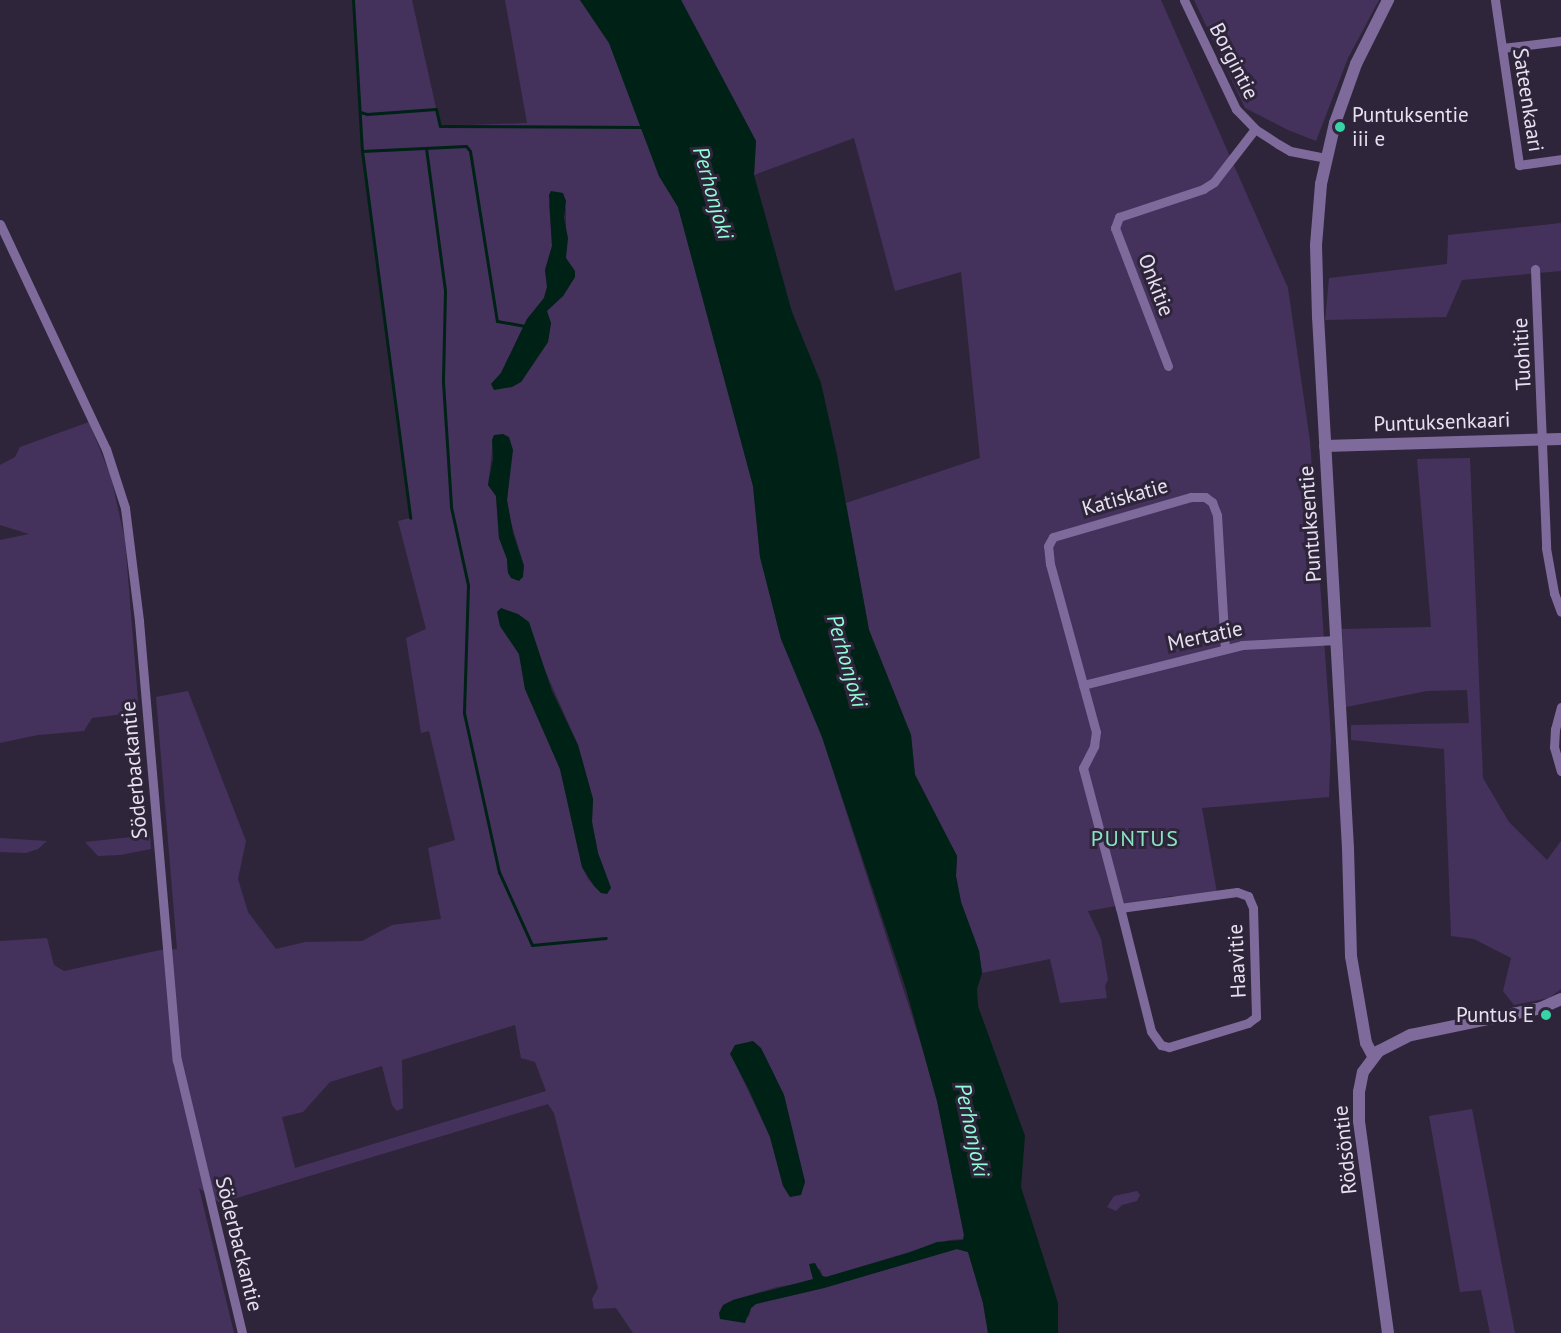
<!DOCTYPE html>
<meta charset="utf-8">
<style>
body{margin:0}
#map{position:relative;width:1561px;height:1333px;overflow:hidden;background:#2e253b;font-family:"PT Sans",sans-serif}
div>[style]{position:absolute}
.green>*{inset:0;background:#44325c}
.water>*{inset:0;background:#002116}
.stream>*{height:3px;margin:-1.5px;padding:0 1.5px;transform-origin:1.5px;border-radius:1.5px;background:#002116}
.minor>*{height:9px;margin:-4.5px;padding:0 4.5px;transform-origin:4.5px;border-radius:4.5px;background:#7f6a9c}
.tertiary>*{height:12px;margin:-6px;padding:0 6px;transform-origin:6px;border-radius:6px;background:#7f6a9c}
.dots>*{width:16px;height:16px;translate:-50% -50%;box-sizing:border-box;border:3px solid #2e253b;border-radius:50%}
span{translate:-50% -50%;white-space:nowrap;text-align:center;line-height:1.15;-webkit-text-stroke:6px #2e253b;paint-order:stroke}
.street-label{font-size:21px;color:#e7e1ef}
.poi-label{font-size:21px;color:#e7e1ef}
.left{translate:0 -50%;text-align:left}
.right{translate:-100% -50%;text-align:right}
.water-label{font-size:22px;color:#91fdd6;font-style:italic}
.neighbourhood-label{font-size:22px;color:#89e4c3;letter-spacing:1.5px}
</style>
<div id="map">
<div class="green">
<div style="clip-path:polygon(evenodd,353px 0,412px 0,440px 126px,527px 123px,505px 0,580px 0,609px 43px,659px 176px,678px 207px,753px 486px,760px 557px,781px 639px,822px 737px,921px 1044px,937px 1101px,964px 1235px,963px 1239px,949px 1240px,826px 1277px,823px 1276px,820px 1269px,810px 1270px,814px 1279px,802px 1283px,777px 1287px,733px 1300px,749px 1317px,751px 1308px,756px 1304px,824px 1288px,956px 1249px,968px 1252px,983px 1303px,988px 1333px,633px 1333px,616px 1308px,594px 1309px,592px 1299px,598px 1288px,554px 1113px,548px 1104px,220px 1203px,199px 1188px,234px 1333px,0 1333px,0 941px,47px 938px,54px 965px,64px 971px,160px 950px,177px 949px,156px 697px,188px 691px,246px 841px,238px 879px,248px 912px,276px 949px,305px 942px,362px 941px,392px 925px,441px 919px,428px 848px,455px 840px,429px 731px,421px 733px,406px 638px,426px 629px,398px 521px,410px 518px,361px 130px,353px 0,549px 203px,566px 208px,566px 258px,575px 277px,563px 296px,546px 311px,551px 323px,548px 342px,521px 382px,491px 384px,501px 373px,527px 319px,544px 298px,547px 287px,545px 270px,552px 246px,549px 203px,353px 0,494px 435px,510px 466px,507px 500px,510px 519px,524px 566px,508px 573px,507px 559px,499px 538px,496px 496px,488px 485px,494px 435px,353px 0,500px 626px,544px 668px,578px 745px,593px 799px,592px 822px,598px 853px,611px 888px,601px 893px,588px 879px,582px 867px,560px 769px,525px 689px,519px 654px,500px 626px,353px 0,515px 1025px,521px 1058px,535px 1062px,546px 1091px,295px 1168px,282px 1117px,303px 1112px,330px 1082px,382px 1066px,392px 1105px,397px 1111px,403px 1108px,402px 1060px,515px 1025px,353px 0,761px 1048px,784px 1095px,805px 1182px,783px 1186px,770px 1137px,737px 1067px,761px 1048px)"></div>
<div style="clip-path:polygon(681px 0,1161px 0,1288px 288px,1310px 441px,1331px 738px,1329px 797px,1202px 808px,1217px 893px,1186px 898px,1172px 896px,1088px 911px,1101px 939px,1108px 980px,1105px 986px,1107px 998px,1060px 1003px,1050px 959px,982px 973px,979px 951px,961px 902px,956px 876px,957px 856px,915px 774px,911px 735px,869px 630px,846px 503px,980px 458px,961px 272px,895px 291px,854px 138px,754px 175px,756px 141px)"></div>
<div style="clip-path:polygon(1194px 0,1379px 0,1348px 58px,1316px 141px,1288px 130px,1245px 108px)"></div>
<div style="clip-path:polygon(1561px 223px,1561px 271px,1462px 280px,1446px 317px,1325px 320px,1329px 278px,1447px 264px,1448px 235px)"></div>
<div style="clip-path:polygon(89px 422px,111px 477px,125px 540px,139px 712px,92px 718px,84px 731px,38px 735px,0 743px,0 540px,29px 534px,0 525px,0 465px,15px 457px,20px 447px)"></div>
<div style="clip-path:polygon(1470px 458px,1483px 778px,1509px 822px,1547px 860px,1561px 841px,1561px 989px,1549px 998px,1514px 1005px,1503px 991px,1511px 958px,1474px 939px,1451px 936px,1444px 749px,1351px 740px,1351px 725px,1469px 723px,1467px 690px,1427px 691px,1346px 707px,1342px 629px,1431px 627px,1417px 459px)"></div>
<div style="clip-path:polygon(150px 835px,151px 849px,120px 855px,98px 856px,85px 842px)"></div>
<div style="clip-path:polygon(0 838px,47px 841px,38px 849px,26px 853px,0 852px)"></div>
<div style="clip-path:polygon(1472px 1109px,1515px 1333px,1490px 1333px,1481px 1290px,1460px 1292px,1429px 1116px)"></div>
<div style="clip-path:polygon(1137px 1191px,1140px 1195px,1137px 1201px,1122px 1205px,1116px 1211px,1107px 1207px,1114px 1196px)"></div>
</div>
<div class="water">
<div style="clip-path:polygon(580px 0,681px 0,756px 141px,754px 175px,792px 312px,821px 383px,837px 455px,869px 630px,911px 735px,915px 775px,957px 856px,956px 876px,961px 902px,979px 951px,982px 973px,977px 989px,978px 1006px,1025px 1136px,1021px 1187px,1058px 1303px,1058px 1333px,988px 1333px,983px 1303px,968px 1252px,957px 1249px,824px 1288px,756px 1304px,751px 1308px,745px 1323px,720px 1319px,719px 1313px,723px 1305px,733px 1300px,813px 1279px,809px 1264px,815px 1263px,822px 1276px,826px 1277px,908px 1253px,937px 1242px,963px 1240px,964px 1235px,937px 1101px,906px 989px,822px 737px,781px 639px,760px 557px,753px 486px,678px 207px,659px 176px,609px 43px)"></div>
<div style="clip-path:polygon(551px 191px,563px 193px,566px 201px,564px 218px,568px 238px,566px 258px,575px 271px,575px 277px,563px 296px,547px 311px,551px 323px,548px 342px,521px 382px,512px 387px,494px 390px,491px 384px,501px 373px,527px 319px,544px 298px,547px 287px,545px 270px,552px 246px,549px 195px)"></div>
<div style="clip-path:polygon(503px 434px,509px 437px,513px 450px,507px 500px,513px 533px,524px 566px,523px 577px,519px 581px,511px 578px,508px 573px,507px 559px,499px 538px,496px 496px,488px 485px,493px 459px,492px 440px,494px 435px)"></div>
<div style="clip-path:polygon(501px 608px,518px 614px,529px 622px,552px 691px,578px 745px,593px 799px,592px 822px,598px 853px,611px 888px,607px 894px,601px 893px,594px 886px,582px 867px,560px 769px,525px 689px,519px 654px,500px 626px,497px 612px)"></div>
<div style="clip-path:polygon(753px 1041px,761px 1048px,784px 1095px,805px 1182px,801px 1195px,790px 1197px,783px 1186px,770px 1137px,749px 1090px,730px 1054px,735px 1045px)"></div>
</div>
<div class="stream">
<div style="left:353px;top:0;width:151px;rotate:86.6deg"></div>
<div style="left:362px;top:151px;width:370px;rotate:82.5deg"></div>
<div style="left:360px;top:112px;width:7px;rotate:16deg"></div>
<div style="left:367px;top:114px;width:69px;rotate:-4.1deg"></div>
<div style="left:436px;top:109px;width:17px;rotate:77deg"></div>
<div style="left:440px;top:126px;width:203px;rotate:0.3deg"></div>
<div style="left:426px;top:148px;width:144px;rotate:82.4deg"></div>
<div style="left:445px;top:291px;width:91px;rotate:91.3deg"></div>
<div style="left:443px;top:382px;width:125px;rotate:86.3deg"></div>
<div style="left:451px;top:507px;width:80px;rotate:77.7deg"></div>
<div style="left:468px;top:585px;width:128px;rotate:91.8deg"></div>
<div style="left:464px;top:713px;width:163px;rotate:77.6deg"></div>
<div style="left:499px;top:872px;width:80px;rotate:65.7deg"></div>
<div style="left:532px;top:945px;width:74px;rotate:-5.4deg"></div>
<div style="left:362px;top:151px;width:104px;rotate:-2.8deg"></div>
<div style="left:466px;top:146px;width:6px;rotate:51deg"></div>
<div style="left:470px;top:151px;width:172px;rotate:81deg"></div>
<div style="left:497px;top:321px;width:27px;rotate:10deg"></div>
</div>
<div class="minor">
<div style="left:1184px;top:0;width:121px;rotate:64.5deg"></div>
<div style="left:1236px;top:109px;width:28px;rotate:46deg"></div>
<div style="left:1255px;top:129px;width:27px;rotate:33deg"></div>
<div style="left:1278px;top:144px;width:14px;rotate:30deg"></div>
<div style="left:1290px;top:151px;width:36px;rotate:11deg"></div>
<div style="left:1495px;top:0;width:167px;rotate:81.7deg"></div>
<div style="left:1519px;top:165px;width:42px;rotate:-8.1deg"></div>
<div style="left:1502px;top:48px;width:59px;rotate:-6.8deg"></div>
<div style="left:0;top:224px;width:249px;rotate:64.8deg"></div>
<div style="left:106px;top:449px;width:62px;rotate:72.1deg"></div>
<div style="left:125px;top:508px;width:114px;rotate:82.9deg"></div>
<div style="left:139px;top:621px;width:441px;rotate:85.1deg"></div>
<div style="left:177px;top:1060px;width:281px;rotate:76.6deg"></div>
<div style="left:1535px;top:269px;width:279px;rotate:87.7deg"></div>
<div style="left:1546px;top:548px;width:46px;rotate:79.9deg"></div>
<div style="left:1554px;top:593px;width:20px;rotate:70deg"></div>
<div style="left:1168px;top:366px;width:148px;rotate:-111deg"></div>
<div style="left:1115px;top:228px;width:12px;rotate:-70deg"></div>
<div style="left:1119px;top:217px;width:89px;rotate:-18.4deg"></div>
<div style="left:1203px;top:189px;width:13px;rotate:-32deg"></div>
<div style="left:1214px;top:182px;width:67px;rotate:-52.3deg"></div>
<div style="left:1083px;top:685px;width:164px;rotate:-14.1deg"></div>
<div style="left:1242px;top:645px;width:94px;rotate:-3deg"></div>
<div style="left:1561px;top:707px;width:23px;rotate:105deg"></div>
<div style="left:1555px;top:729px;width:18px;rotate:93deg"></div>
<div style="left:1554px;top:747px;width:25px;rotate:74deg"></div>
<div style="left:1237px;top:892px;width:12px;rotate:20deg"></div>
<div style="left:1248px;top:896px;width:13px;rotate:67deg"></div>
<div style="left:1253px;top:908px;width:109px;rotate:88.4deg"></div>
<div style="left:1256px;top:1017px;width:10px;rotate:143deg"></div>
<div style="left:1248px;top:1023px;width:83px;rotate:163.1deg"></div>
<div style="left:1169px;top:1047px;width:8px;rotate:-166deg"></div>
<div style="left:1161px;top:1045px;width:17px;rotate:-126deg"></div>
<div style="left:1151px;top:1031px;width:127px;rotate:-104.1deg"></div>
<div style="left:1120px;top:908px;width:118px;rotate:-7.8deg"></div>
<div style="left:1120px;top:908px;width:145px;rotate:-104.8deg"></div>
<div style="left:1083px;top:768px;width:25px;rotate:-63deg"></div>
<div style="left:1094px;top:746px;width:14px;rotate:-82deg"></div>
<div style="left:1096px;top:732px;width:174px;rotate:-105.3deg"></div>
<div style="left:1050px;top:564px;width:18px;rotate:-96deg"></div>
<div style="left:1048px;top:546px;width:10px;rotate:-61deg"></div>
<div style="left:1053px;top:537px;width:144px;rotate:-16.2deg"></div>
<div style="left:1191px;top:497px;width:14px"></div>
<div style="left:1205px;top:497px;width:9px;rotate:36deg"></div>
<div style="left:1212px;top:502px;width:14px;rotate:69deg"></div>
<div style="left:1217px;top:515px;width:133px;rotate:86.6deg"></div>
</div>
<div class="tertiary">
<div style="left:1325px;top:446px;width:236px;rotate:-1.7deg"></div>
<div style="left:1373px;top:1056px;width:15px;rotate:-118deg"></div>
<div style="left:1366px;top:1043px;width:88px;rotate:-99.8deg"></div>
<div style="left:1351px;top:956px;width:108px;rotate:-91.6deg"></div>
<div style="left:1348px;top:848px;width:532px;rotate:-93.23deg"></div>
<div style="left:1318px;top:317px;width:72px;rotate:-91.6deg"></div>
<div style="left:1316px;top:245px;width:61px;rotate:-85.3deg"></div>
<div style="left:1321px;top:184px;width:63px;rotate:-77.1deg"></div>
<div style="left:1335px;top:123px;width:63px;rotate:-70.4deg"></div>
<div style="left:1356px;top:64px;width:72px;rotate:-63.4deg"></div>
<div style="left:1388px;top:1333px;width:214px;rotate:-97.8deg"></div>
<div style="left:1359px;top:1121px;width:29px;rotate:-90deg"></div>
<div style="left:1359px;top:1092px;width:20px;rotate:-79deg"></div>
<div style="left:1363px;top:1072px;width:26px;rotate:-53deg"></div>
<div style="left:1379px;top:1051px;width:36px;rotate:-27deg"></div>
<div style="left:1411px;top:1035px;width:133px;rotate:-11.7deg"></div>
<div style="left:1541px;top:1008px;width:22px;rotate:-24deg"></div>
</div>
<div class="dots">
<div style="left:1340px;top:127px;background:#36d4a7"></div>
<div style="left:1546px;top:1015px;background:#36d4a7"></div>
</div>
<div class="street-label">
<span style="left:1234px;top:61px;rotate:63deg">Borgintie</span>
<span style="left:1528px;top:100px;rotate:81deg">Sateenkaari</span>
<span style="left:1156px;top:285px;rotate:69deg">Onkitie</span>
<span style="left:1522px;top:354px;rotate:-93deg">Tuohitie</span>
<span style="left:1442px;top:422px;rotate:-2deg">Puntuksenkaari</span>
<span style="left:1125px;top:497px;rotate:-16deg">Katiskatie</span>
<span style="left:1310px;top:524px;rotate:-94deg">Puntuksentie</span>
<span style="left:1205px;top:636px;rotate:-12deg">Mertatie</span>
<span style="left:134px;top:770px;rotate:-95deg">Söderbackantie</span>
<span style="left:1237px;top:961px;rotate:-93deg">Haavitie</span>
<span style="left:1345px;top:1150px;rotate:-96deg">Rödsöntie</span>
<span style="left:239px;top:1244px;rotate:76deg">Söderbackantie</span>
</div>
<div class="poi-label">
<span class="left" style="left:1352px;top:127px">Puntuksentie<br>iii e</span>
<span class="right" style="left:1534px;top:1015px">Puntus E</span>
</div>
<div class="water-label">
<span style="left:713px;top:193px;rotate:74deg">Perhonjoki</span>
<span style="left:847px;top:661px;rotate:74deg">Perhonjoki</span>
<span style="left:972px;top:1130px;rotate:78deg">Perhonjoki</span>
</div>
<div class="neighbourhood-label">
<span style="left:1135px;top:839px">PUNTUS</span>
</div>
</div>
